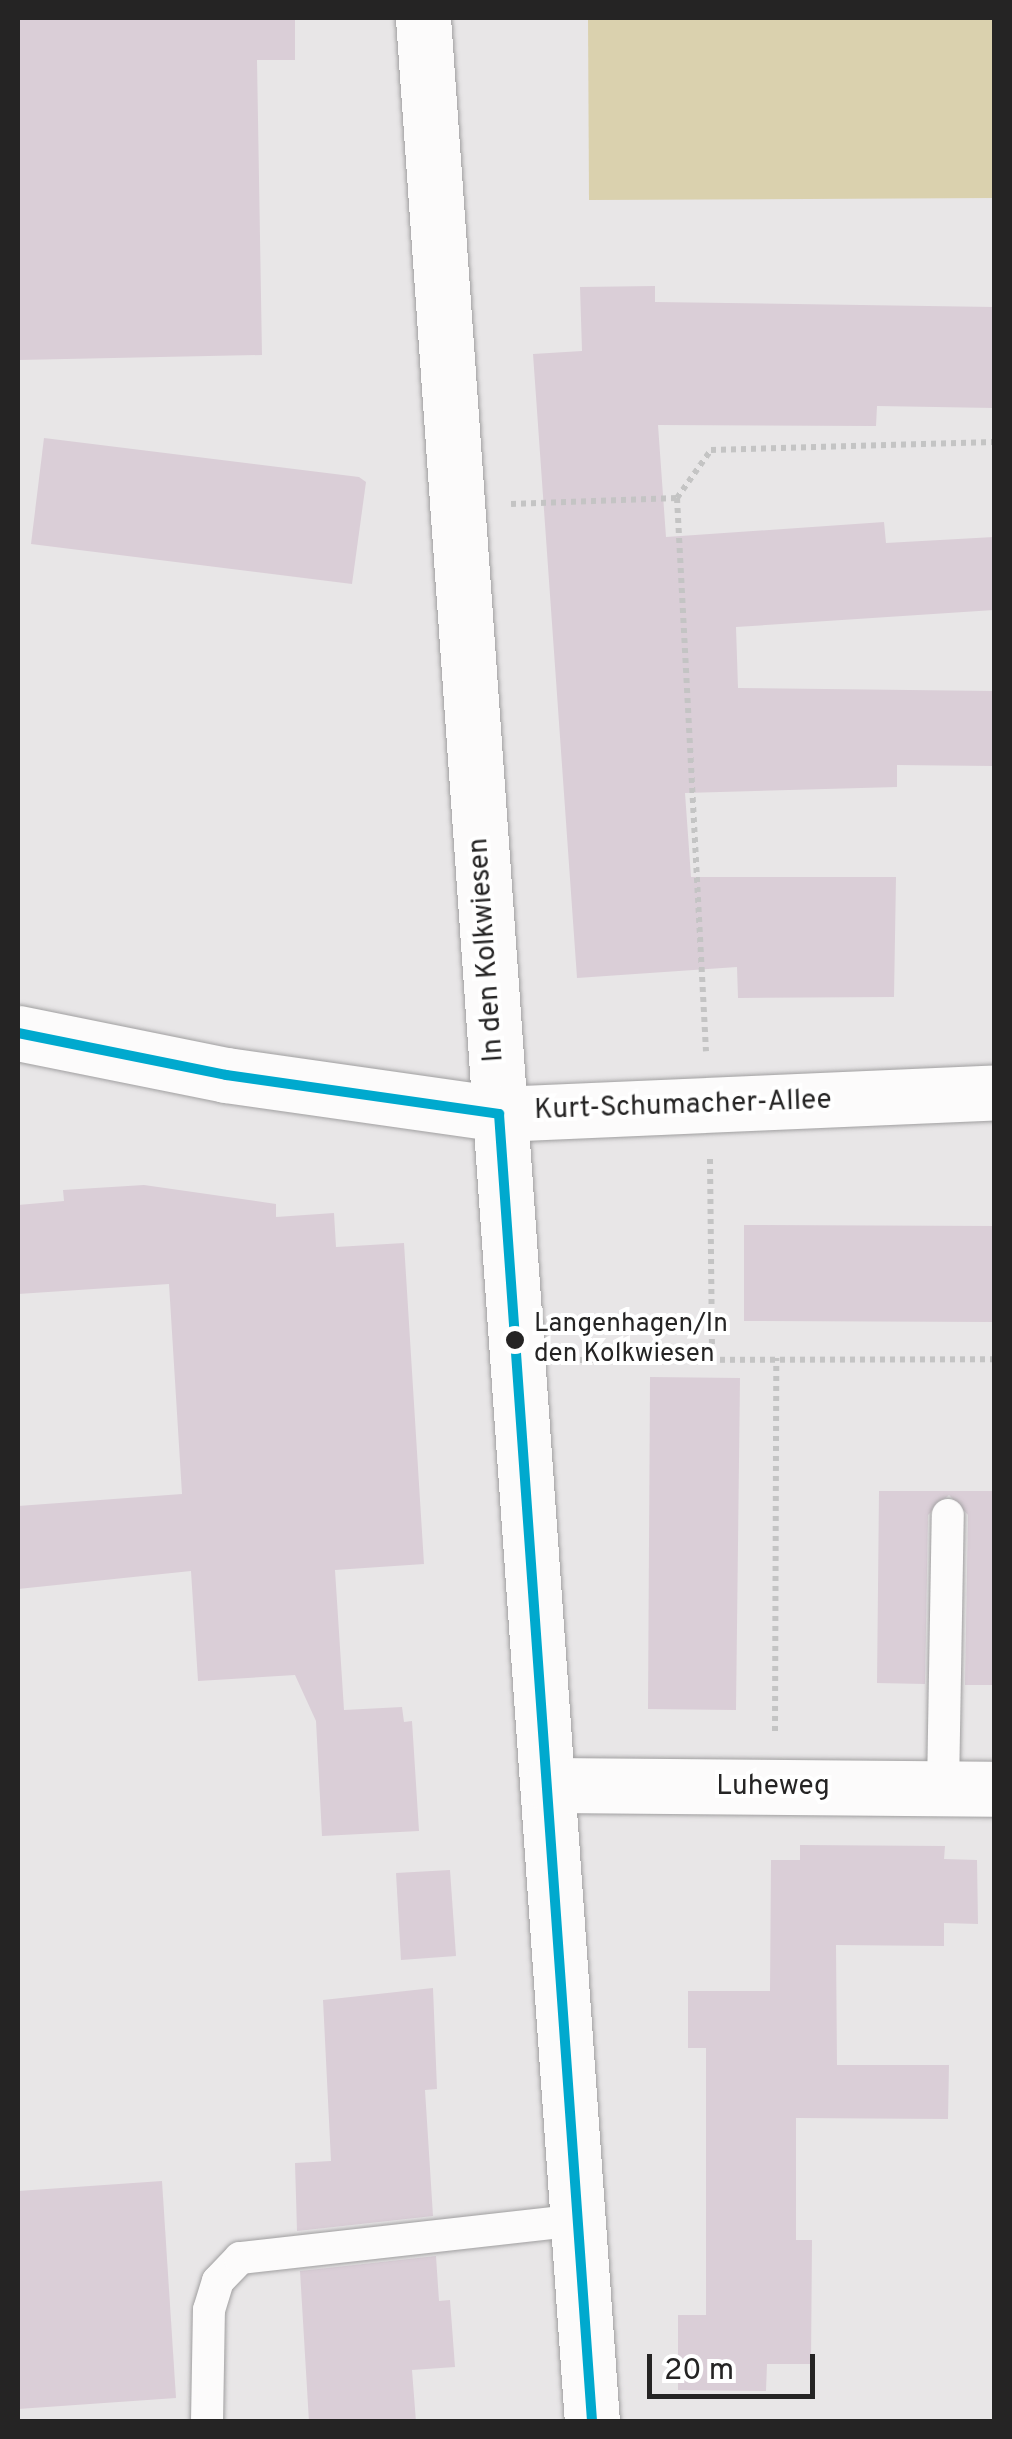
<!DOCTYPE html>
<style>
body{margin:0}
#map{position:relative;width:1012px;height:2439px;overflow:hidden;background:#e8e6e7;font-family:Overpass,sans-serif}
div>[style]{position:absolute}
.green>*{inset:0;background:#dad1ae}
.building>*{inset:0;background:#daced7}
.path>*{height:6px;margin-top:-3px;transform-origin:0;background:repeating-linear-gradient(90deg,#c4c4c4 0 5px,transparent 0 10px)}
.roads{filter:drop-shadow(0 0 2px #a09fa0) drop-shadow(0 0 2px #a09fa0)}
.lane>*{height:32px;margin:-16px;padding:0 16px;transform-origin:16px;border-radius:16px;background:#fcfbfb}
.street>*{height:55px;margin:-27.5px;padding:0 27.5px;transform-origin:27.5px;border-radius:27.5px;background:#fcfbfb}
.bus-1>*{height:10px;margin:-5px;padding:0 5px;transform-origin:5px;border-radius:5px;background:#00a9ce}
.dots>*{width:28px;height:28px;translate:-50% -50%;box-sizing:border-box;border:5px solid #fff;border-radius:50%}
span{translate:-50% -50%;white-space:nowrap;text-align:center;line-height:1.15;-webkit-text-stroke:8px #fff;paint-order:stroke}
.bus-label{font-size:26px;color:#252424}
.left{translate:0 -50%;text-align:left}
.street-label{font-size:28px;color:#252424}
.frame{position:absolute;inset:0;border:20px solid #252424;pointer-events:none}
.scale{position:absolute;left:647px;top:2354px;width:168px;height:45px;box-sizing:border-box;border:5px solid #252424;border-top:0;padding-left:12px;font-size:30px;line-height:35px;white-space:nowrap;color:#252424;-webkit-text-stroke:8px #fff;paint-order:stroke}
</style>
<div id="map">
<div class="green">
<div style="clip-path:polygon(588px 18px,994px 18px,994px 198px,589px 200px)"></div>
</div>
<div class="building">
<div style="clip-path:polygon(18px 18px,295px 18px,295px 60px,257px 60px,262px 355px,18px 360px)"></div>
<div style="clip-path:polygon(655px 286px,655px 302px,994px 307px,994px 408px,877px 406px,876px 426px,658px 425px,666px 537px,884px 522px,886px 543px,994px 537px,994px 610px,736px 627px,738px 688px,994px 691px,994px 766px,897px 765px,897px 787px,685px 793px,691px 877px,896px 877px,894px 997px,738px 998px,737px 967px,577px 978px,533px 354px,582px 351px,580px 287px)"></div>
<div style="clip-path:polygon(44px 438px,359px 477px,366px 482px,352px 584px,31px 544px)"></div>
<div style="clip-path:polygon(144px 1185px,276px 1204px,276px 1217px,334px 1213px,336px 1247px,404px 1243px,424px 1564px,335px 1570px,344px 1710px,402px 1707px,404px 1722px,412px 1721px,419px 1831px,322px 1836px,316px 1721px,295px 1675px,198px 1681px,191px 1571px,18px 1589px,18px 1506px,182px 1494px,169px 1284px,18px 1294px,18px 1205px,64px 1201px,63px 1190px)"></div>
<div style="clip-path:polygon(744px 1225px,994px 1226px,994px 1322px,744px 1321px)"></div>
<div style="clip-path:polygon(650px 1377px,740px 1378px,736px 1710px,648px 1709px)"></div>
<div style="clip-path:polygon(879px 1491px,994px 1491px,994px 1685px,965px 1685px,968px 1515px,949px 1495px,928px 1515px,925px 1684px,877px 1683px)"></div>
<div style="clip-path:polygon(800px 1845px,945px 1846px,944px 1859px,977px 1860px,978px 1924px,944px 1923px,944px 1946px,836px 1945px,837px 2065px,949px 2065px,948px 2119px,796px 2118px,796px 2240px,812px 2240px,811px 2364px,767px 2364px,766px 2391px,678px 2390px,678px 2315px,706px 2315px,706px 2048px,688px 2048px,688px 1991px,770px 1991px,771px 1860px,800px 1860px)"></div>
<div style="clip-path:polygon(450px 1870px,456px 1956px,401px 1960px,396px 1873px)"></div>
<div style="clip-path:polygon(433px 1988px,437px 2089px,425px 2090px,433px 2216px,297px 2231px,295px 2163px,331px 2161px,323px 2000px)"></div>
<div style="clip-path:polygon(162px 2181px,176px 2398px,18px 2409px,18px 2191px)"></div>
<div style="clip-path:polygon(436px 2256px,439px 2301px,450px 2300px,455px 2367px,412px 2370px,416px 2422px,309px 2422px,300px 2271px)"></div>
</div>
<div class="path">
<div style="left:677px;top:498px;width:554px;rotate:87deg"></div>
<div style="left:511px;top:504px;width:166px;rotate:-2.1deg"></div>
<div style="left:677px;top:498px;width:59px;rotate:-54.7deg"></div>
<div style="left:711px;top:450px;width:283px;rotate:-1.6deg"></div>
<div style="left:710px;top:1159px;width:199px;rotate:89.4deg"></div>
<div style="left:570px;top:1360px;width:424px;rotate:-0.1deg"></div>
<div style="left:775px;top:1731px;width:373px;rotate:-89.8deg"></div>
</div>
<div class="roads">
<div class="lane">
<div style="left:943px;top:1788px;width:273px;rotate:-89deg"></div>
<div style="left:207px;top:2422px;width:112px;rotate:-89deg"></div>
<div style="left:209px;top:2310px;width:30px;rotate:-73deg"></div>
<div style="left:218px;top:2281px;width:32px;rotate:-46deg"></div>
<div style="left:240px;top:2258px;width:342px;rotate:-6.4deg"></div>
</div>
<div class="street">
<div style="left:423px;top:18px;width:2410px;rotate:85.98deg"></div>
<div style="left:18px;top:1033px;width:212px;rotate:11.4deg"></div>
<div style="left:226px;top:1075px;width:276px;rotate:8.1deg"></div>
<div style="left:499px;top:1114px;width:495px;rotate:-2.5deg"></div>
<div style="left:551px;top:1785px;width:443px;rotate:0.5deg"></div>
</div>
</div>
<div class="bus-1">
<div style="left:18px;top:1033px;width:212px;rotate:11.4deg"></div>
<div style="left:226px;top:1075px;width:276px;rotate:8.1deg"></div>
<div style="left:499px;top:1114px;width:1311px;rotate:85.93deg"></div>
</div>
<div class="dots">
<div style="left:515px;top:1340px;background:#252424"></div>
</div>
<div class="bus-label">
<span class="left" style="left:534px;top:1340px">Langenhagen/In<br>den Kolkwiesen</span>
</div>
<div class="street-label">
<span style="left:487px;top:950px;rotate:-94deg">In den Kolkwiesen</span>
<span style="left:683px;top:1106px;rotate:-2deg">Kurt-Schumacher-Allee</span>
<span style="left:773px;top:1787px">Luheweg</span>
</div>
<div class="frame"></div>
<div class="scale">20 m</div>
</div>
